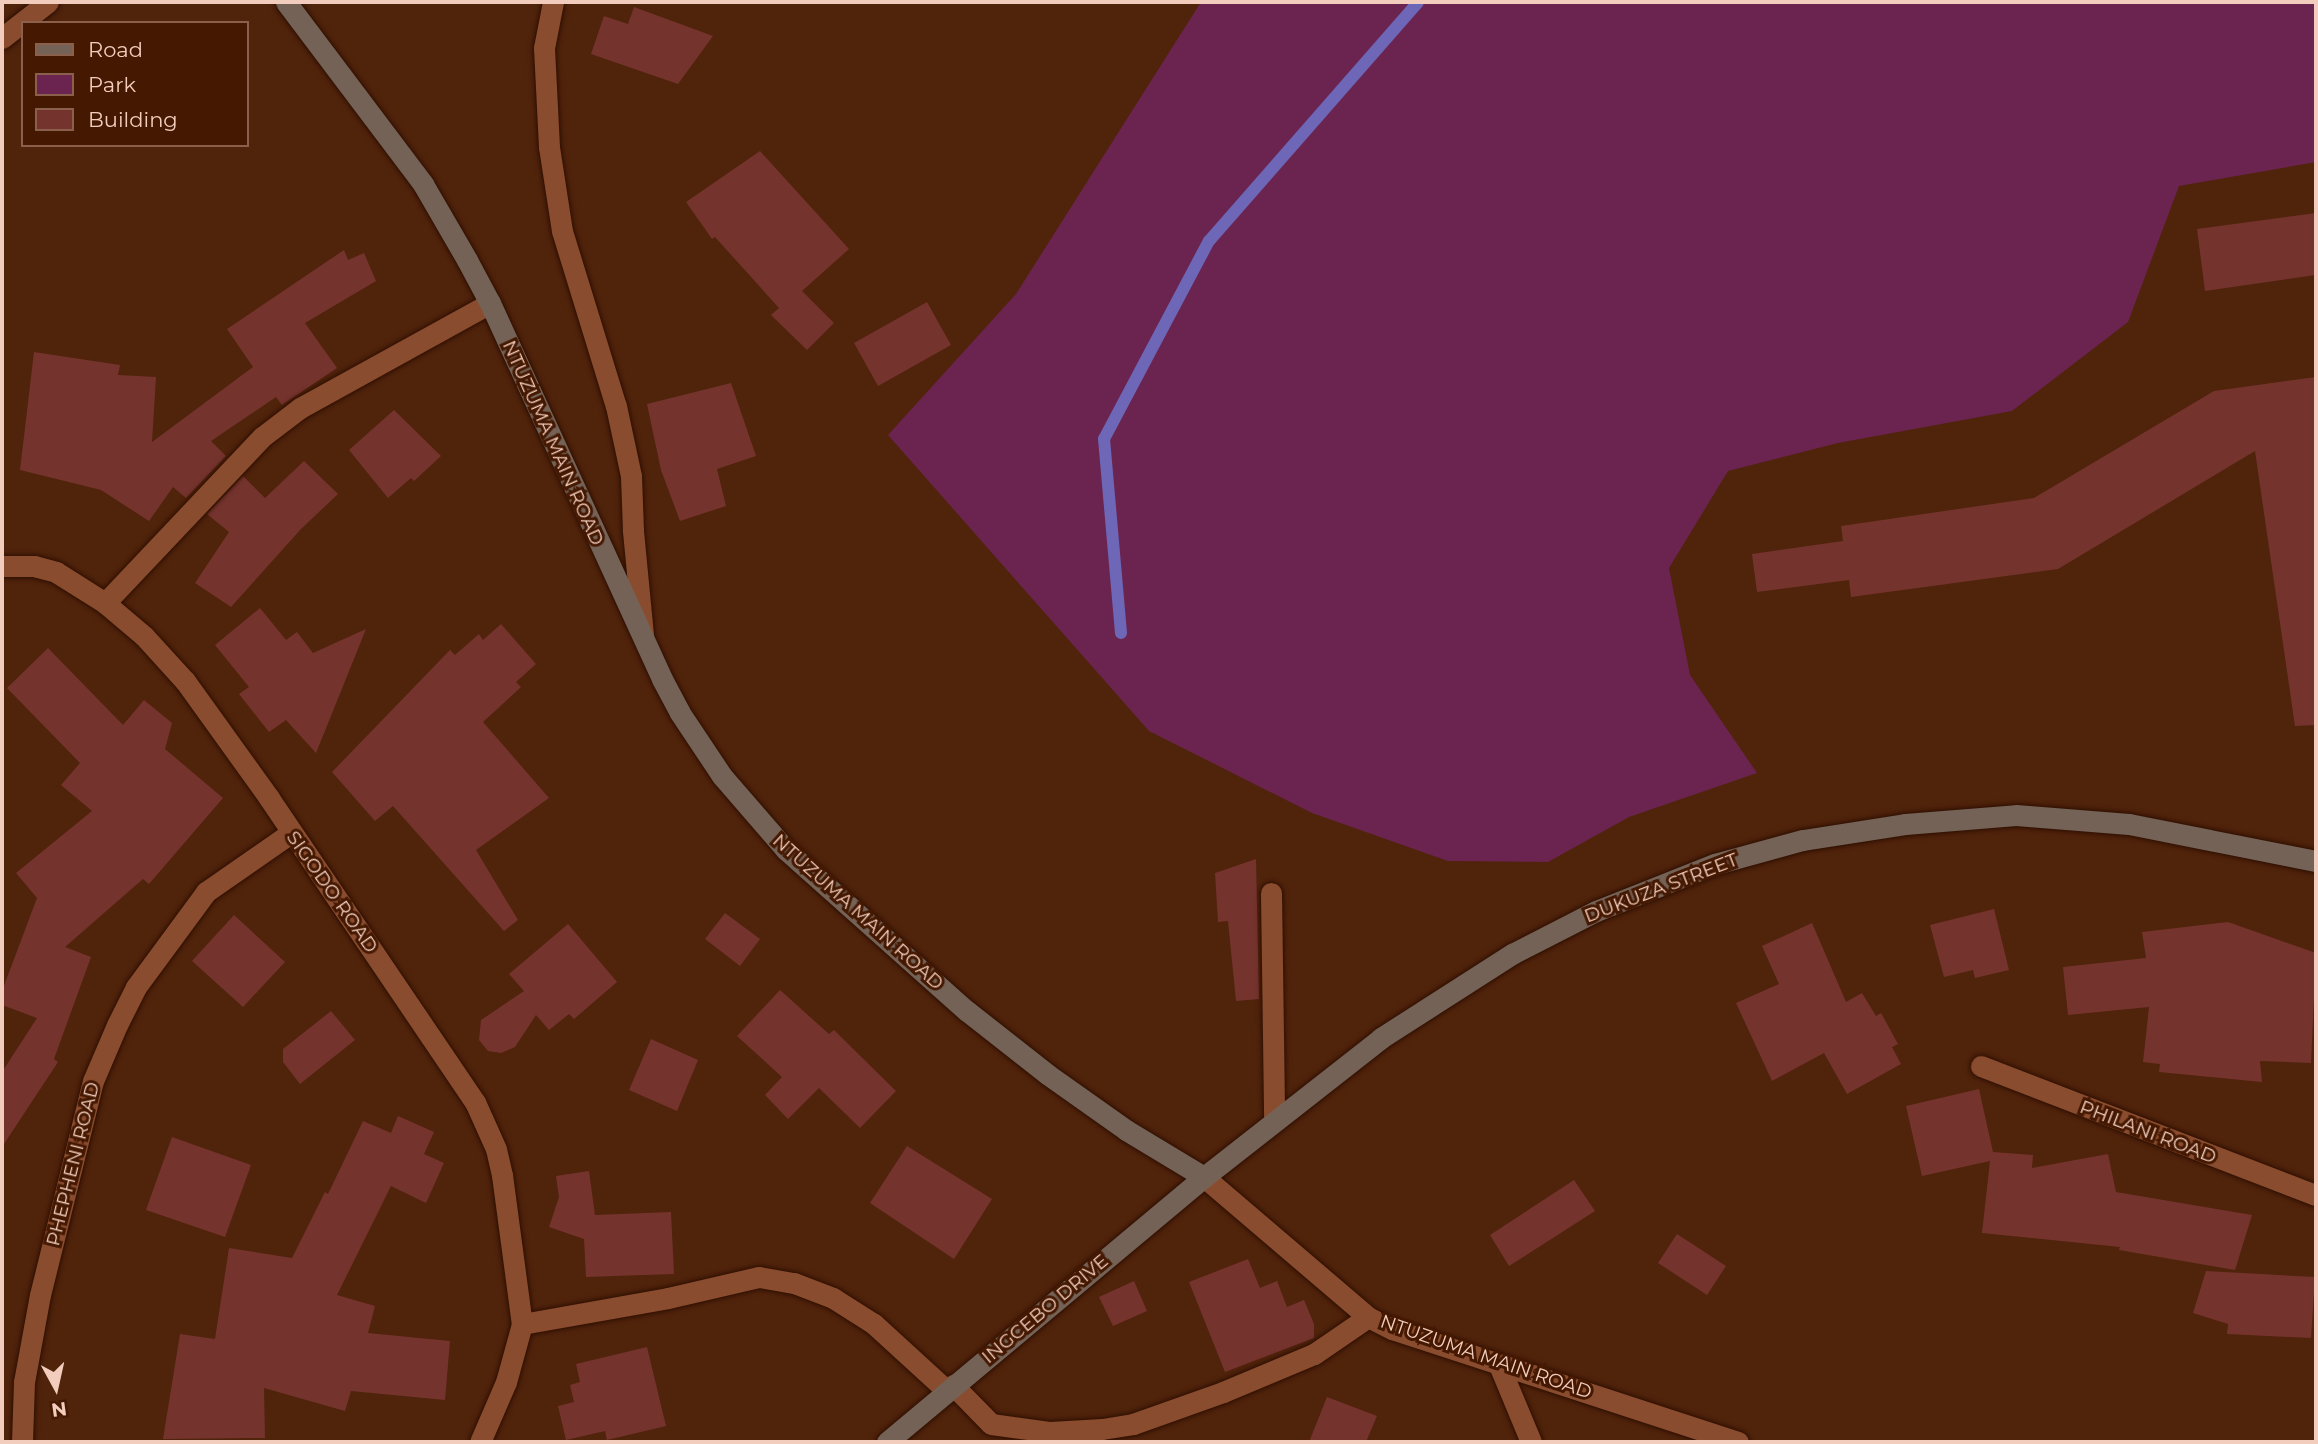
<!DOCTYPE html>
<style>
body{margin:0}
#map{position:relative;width:2318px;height:1444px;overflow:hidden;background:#50230b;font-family:Montserrat,sans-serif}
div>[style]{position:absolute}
.green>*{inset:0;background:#6a244f}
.stream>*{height:12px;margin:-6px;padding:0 6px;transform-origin:6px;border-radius:6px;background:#6e67b7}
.building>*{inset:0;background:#75332e}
.roads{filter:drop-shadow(0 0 2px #2e0f01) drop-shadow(0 0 2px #2e0f01)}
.lane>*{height:21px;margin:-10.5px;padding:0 10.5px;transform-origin:10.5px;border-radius:10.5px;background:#8a4c2e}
.street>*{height:21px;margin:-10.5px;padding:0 10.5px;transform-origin:10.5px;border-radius:10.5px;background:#8a4c2e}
.secondary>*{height:21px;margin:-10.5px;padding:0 10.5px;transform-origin:10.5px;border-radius:10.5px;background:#746256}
span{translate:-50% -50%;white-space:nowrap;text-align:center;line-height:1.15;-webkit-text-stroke:6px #441801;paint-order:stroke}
.street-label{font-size:19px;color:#f2cdbd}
.frame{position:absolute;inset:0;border:4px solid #f2cdbd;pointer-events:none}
.legend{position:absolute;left:21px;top:21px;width:228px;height:126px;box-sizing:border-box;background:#441801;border:2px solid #8a604c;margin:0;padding:9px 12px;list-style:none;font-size:21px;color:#f2cdbd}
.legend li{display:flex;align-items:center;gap:14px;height:35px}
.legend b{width:35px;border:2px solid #8a604c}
.north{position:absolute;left:21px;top:1353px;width:70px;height:70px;-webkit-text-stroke:5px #441801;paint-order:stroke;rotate:172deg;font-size:19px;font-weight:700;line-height:28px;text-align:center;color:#f2cdbd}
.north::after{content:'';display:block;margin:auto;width:24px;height:32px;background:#f2cdbd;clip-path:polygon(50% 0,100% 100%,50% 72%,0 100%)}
</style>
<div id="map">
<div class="green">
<div style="clip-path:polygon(1201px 2px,2316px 2px,2316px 162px,2179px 186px,2128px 322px,2012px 411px,1838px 443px,1728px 471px,1669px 568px,1690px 675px,1757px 773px,1629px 817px,1548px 862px,1448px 861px,1312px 813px,1149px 731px,888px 435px,1016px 294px)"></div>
</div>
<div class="stream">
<div style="left:1121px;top:633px;width:195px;rotate:-95deg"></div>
<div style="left:1104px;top:439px;width:224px;rotate:-62.1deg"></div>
<div style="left:1209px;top:241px;width:317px;rotate:-48.8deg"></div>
</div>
<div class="building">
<div style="clip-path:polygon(634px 7px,713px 36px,678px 84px,591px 54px,604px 16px,628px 24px)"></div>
<div style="clip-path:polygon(760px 151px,849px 249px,802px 291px,834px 323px,807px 350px,771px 315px,779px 308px,715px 237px,712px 239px,686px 202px)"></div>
<div style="clip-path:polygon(2316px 213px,2316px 275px,2205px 291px,2197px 229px)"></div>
<div style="clip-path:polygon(344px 250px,348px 260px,364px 253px,376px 281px,305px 323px,337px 368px,282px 405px,276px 397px,211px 441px,226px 456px,186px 498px,173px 487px,149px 521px,101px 490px,20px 470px,34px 352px,120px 365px,118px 375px,156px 377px,152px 442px,253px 367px,227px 329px)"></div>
<div style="clip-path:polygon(927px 302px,951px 345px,878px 386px,854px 343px)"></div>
<div style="clip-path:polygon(2316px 377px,2316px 725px,2295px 726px,2255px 451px,2058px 569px,1851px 597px,1849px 580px,1757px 592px,1752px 554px,1843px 541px,1841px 526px,2034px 498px,2214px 391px)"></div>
<div style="clip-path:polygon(731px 383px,756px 456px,717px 469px,726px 506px,680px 521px,661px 470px,647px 404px)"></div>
<div style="clip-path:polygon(394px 410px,441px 456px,414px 481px,411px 478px,388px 498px,349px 450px)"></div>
<div style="clip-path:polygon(304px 461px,338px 494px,301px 529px,231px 607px,195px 583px,229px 532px,207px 514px,243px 476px,265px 498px)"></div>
<div style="clip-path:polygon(260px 608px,286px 640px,297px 632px,313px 653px,366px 629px,316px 753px,286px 720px,269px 732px,239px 694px,249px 687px,215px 645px)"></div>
<div style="clip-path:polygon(501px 624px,536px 664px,516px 682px,521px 687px,483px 722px,549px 798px,476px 850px,518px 920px,504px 931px,393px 806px,375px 821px,332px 772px,450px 650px,455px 655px,479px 634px,483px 640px)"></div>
<div style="clip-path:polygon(48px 648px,123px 725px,144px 700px,172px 723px,165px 749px,223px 798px,149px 884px,143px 879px,65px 947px,91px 957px,54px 1059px,58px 1062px,2px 1147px,2px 1072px,37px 1018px,2px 1005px,2px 991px,37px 898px,16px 873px,92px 811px,61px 785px,80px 763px,7px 688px)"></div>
<div style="clip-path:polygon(1256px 859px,1259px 999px,1236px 1001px,1228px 921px,1218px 922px,1215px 873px)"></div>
<div style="clip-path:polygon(1994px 909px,2009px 970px,1975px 978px,1973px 970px,1944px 977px,1930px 925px)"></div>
<div style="clip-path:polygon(725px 913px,760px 939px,740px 966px,705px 939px)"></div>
<div style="clip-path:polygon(234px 915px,285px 962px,243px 1007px,192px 961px)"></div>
<div style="clip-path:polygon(2228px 922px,2316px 953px,2311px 1063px,2260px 1061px,2262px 1082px,2159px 1072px,2160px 1064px,2143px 1062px,2149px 1007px,2068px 1015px,2063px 967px,2146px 958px,2142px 932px)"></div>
<div style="clip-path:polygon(1812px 923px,1846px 1002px,1862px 993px,1876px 1016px,1881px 1013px,1898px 1044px,1892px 1047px,1901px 1064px,1847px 1094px,1824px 1053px,1772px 1081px,1736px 1003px,1779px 984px,1762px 946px)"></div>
<div style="clip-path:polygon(568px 924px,617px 982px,574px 1019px,569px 1014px,549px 1030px,536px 1015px,515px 1047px,501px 1053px,488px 1051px,479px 1040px,481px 1020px,524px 991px,509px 974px)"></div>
<div style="clip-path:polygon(780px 990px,829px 1034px,834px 1030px,896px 1091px,860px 1128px,819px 1088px,788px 1119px,765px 1095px,782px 1077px,737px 1036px)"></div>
<div style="clip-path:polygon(331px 1011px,355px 1040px,300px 1084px,283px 1062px,283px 1049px)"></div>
<div style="clip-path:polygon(651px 1039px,698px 1060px,677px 1111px,629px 1090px)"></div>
<div style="clip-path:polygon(1979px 1089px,1993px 1152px,2033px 1155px,2032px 1168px,2108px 1154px,2116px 1192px,2252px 1215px,2235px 1270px,2119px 1250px,2120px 1247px,1982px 1233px,1990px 1161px,1922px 1176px,1906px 1106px)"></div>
<div style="clip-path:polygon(398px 1116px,434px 1132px,424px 1154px,444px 1163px,426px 1203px,391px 1186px,337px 1295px,375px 1306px,368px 1333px,450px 1341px,445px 1400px,351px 1391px,345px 1411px,264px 1388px,265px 1438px,163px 1439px,180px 1334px,215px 1339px,229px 1248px,292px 1258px,325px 1192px,328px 1194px,363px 1121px,391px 1133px)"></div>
<div style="clip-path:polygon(172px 1137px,251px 1165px,225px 1237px,146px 1210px)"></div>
<div style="clip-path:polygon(907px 1146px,992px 1199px,954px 1259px,870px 1203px)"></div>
<div style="clip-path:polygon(589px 1171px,595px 1215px,671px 1212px,674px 1274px,586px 1277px,584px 1239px,549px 1227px,559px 1197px,556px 1176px)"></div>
<div style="clip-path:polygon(1574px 1180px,1595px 1211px,1509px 1266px,1490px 1235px)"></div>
<div style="clip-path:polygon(1677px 1234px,1726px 1266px,1707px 1295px,1658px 1263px)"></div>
<div style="clip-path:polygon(1248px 1259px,1260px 1288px,1277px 1281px,1287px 1307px,1304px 1300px,1314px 1324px,1314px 1338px,1225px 1372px,1189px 1282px)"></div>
<div style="clip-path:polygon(2206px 1271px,2315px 1277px,2311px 1338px,2227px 1334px,2228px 1324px,2193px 1313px)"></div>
<div style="clip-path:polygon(1134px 1281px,1147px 1311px,1113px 1326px,1099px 1297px)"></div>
<div style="clip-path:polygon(647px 1347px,666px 1426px,607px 1440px,605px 1431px,566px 1440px,558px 1406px,574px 1402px,570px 1385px,580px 1382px,576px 1364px)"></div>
<div style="clip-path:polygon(1327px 1397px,1377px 1416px,1366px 1442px,1309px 1442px)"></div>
</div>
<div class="roads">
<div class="lane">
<div style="left:2px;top:38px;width:58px;rotate:-38deg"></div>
<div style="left:1271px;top:893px;width:228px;rotate:89.2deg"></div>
<div style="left:953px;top:1385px;width:54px;rotate:45.7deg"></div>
<div style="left:991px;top:1424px;width:60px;rotate:7.7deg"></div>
<div style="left:1050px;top:1432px;width:52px;rotate:-3.3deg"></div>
<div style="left:1102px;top:1429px;width:31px;rotate:-9deg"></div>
<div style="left:1133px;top:1424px;width:96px;rotate:-19.6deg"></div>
<div style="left:1223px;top:1392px;width:99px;rotate:-22.7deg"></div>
<div style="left:1314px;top:1354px;width:65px;rotate:-34.4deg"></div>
</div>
<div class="street">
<div style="left:553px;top:2px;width:47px;rotate:101.1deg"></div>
<div style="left:544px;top:48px;width:99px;rotate:87.1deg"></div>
<div style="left:549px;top:147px;width:85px;rotate:81.2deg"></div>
<div style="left:562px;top:231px;width:183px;rotate:72.9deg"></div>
<div style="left:616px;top:406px;width:72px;rotate:77.9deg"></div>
<div style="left:631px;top:476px;width:55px;rotate:87.9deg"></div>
<div style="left:633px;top:531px;width:104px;rotate:84.5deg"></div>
<div style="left:2px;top:566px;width:32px"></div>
<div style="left:34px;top:566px;width:23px;rotate:15deg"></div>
<div style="left:56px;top:572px;width:58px;rotate:32.3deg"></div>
<div style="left:105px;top:603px;width:51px;rotate:40.2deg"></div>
<div style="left:144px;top:636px;width:61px;rotate:47.7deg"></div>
<div style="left:185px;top:681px;width:144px;rotate:54.3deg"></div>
<div style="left:269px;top:798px;width:367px;rotate:55.9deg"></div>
<div style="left:475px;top:1102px;width:51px;rotate:65.9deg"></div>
<div style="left:496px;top:1149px;width:27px;rotate:77deg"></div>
<div style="left:502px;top:1175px;width:150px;rotate:82.4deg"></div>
<div style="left:522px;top:1324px;width:60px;rotate:105.4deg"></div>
<div style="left:506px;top:1382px;width:65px;rotate:113.4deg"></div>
<div style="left:105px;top:603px;width:228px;rotate:-46.6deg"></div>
<div style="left:262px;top:437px;width:48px;rotate:-37.3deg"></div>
<div style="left:300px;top:408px;width:217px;rotate:-28.9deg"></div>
<div style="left:1981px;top:1066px;width:359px;rotate:21.1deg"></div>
<div style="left:1204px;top:1177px;width:216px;rotate:40.5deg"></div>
<div style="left:1368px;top:1317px;width:27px;rotate:27deg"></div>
<div style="left:1392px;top:1329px;width:364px;rotate:18.1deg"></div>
<div style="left:522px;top:1324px;width:148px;rotate:-10.1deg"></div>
<div style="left:668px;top:1298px;width:93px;rotate:-13deg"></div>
<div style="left:759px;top:1277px;width:36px;rotate:10deg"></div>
<div style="left:794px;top:1283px;width:42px;rotate:21deg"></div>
<div style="left:833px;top:1298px;width:49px;rotate:32.4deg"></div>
<div style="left:874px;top:1324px;width:98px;rotate:42.5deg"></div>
<div style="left:1499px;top:1365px;width:83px;rotate:67.4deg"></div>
<div style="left:22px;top:1442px;width:60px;rotate:-88.1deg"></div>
<div style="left:24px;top:1382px;width:88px;rotate:-79.6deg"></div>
<div style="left:40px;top:1295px;width:220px;rotate:-76.1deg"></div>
<div style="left:93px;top:1081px;width:61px;rotate:-66.8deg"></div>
<div style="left:117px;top:1025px;width:42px;rotate:-63.4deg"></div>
<div style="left:136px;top:987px;width:118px;rotate:-53.6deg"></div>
<div style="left:206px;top:892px;width:103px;rotate:-34.8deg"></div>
</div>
<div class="secondary">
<div style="left:286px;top:2px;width:228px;rotate:53deg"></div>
<div style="left:423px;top:184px;width:88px;rotate:59.9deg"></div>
<div style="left:467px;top:260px;width:49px;rotate:61.9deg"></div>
<div style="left:490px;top:303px;width:413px;rotate:65.4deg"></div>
<div style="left:662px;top:679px;width:38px;rotate:62deg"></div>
<div style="left:680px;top:713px;width:76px;rotate:56.3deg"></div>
<div style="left:722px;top:776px;width:98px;rotate:49.1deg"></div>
<div style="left:786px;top:850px;width:242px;rotate:41.7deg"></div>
<div style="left:967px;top:1011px;width:102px;rotate:38.2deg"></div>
<div style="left:1047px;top:1074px;width:97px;rotate:35.3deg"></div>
<div style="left:1126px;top:1130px;width:91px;rotate:31.1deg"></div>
<div style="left:887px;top:1442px;width:413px;rotate:-39.9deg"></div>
<div style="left:1204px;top:1177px;width:225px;rotate:-38.1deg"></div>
<div style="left:1381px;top:1038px;width:156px;rotate:-32.7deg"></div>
<div style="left:1512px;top:954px;width:94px;rotate:-27.1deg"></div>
<div style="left:1596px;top:911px;width:128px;rotate:-21.6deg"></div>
<div style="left:1715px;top:864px;width:91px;rotate:-15.3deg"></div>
<div style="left:1803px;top:840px;width:103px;rotate:-8.9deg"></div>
<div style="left:1905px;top:824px;width:111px;rotate:-4.6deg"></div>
<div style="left:2016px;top:815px;width:113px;rotate:4.6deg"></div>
<div style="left:2129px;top:824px;width:191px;rotate:11.2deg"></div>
</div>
</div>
<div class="street-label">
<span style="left:553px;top:443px;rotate:66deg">NTUZUMA MAIN ROAD</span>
<span style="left:1661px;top:888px;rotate:-21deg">DUKUZA STREET</span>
<span style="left:332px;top:892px;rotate:55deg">SIGODO ROAD</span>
<span style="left:858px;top:912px;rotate:42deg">NTUZUMA MAIN ROAD</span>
<span style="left:2148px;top:1132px;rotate:21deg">PHILANI ROAD</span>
<span style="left:73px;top:1164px;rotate:-76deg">PHEPHENI ROAD</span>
<span style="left:1045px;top:1309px;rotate:-40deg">INGCEBO DRIVE</span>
<span style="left:1486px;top:1357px;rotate:19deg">NTUZUMA MAIN ROAD</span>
</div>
<div class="frame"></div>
<ul class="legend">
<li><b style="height:9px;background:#746256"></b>Road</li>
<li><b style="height:19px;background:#6a244f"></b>Park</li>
<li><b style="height:19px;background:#75332e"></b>Building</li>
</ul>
<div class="north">N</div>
</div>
